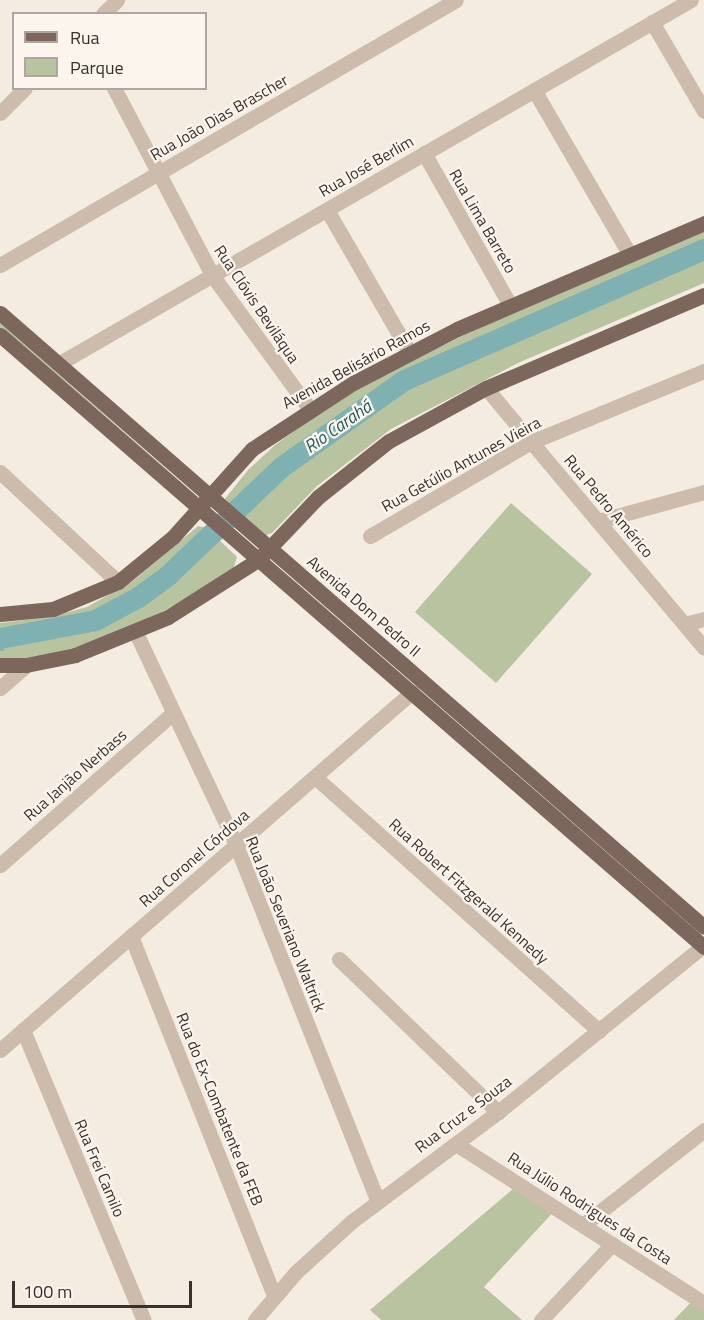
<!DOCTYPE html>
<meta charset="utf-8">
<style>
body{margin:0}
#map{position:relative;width:704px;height:1320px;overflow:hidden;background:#f4ebe1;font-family:"Titillium Web",sans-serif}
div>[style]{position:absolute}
.green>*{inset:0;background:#b8c4a0}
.stream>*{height:4px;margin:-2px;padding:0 2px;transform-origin:2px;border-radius:2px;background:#7fb0b2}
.river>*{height:21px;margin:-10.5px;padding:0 10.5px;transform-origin:10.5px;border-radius:10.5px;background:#7fb0b2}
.minor>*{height:15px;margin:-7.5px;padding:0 7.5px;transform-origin:7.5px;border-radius:7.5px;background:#cdbbac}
.major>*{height:15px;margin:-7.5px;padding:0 7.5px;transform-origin:7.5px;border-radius:7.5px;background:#7d675c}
span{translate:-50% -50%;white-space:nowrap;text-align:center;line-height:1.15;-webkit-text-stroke:4.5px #fbf5ee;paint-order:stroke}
.street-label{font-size:16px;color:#3b302b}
.water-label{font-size:18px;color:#1f5a5e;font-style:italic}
.legend{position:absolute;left:12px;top:12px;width:195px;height:78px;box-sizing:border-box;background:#fbf5ee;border:2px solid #aea6a0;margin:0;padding:8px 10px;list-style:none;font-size:18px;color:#3b302b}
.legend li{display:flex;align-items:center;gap:12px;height:30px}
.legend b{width:30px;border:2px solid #aea6a0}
.scale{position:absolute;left:12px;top:1281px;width:180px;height:27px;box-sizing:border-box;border:3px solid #3b302b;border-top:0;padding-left:8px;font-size:18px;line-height:21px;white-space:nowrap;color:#3b302b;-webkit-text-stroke:4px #fbf5ee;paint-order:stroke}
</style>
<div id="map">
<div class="green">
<div style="clip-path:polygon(704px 230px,704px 283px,518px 363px,391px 429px,317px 486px,272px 533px,264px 536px,224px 500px,248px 470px,275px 445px,330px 405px,377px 379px,504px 315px)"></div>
<div style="clip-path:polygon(0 323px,200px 499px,198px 502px,0 329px)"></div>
<div style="clip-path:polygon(511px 503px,592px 574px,496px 683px,415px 612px)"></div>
<div style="clip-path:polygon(198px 526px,207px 528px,237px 557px,234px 567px,217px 582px,127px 631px,42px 658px,0 660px,0 623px,50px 617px,87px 607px,133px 581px)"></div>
<div style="clip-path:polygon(519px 1184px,557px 1208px,484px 1287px,522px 1320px,381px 1320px,370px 1310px)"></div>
<div style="clip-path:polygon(696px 1297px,704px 1303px,704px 1320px,674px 1320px)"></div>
</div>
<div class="stream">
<div style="left:2px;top:649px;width:11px;rotate:-85deg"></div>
</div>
<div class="river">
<div style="left:0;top:638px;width:97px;rotate:-10.7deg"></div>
<div style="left:95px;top:620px;width:49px;rotate:-28.1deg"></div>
<div style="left:138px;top:597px;width:37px;rotate:-36deg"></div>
<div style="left:168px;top:575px;width:156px;rotate:-43.7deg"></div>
<div style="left:281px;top:467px;width:151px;rotate:-35.3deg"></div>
<div style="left:404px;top:380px;width:327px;rotate:-23.6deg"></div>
</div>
<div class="minor">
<div style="left:103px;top:14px;width:20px;rotate:-45deg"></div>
<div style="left:652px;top:22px;width:103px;rotate:59.7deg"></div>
<div style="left:114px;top:88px;width:211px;rotate:62.3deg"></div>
<div style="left:212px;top:275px;width:165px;rotate:53.9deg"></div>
<div style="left:534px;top:90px;width:191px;rotate:59.8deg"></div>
<div style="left:0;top:113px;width:35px;rotate:-45deg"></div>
<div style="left:424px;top:153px;width:175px;rotate:60.5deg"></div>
<div style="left:327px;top:210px;width:165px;rotate:59.9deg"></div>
<div style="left:0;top:265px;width:527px;rotate:-30.16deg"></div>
<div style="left:58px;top:364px;width:730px;rotate:-29.9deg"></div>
<div style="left:486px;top:388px;width:339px;rotate:50deg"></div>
<div style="left:0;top:472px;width:161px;rotate:43deg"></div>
<div style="left:598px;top:521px;width:110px;rotate:-15.3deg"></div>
<div style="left:370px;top:536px;width:186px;rotate:-30.3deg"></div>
<div style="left:531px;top:442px;width:187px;rotate:-22.3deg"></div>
<div style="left:684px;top:624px;width:21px;rotate:-14deg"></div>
<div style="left:136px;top:633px;width:234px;rotate:64.7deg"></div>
<div style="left:236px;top:845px;width:383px;rotate:68.3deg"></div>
<div style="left:0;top:688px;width:35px;rotate:-41deg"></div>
<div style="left:315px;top:777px;width:381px;rotate:41.8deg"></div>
<div style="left:0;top:865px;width:230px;rotate:-41.3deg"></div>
<div style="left:131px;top:936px;width:386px;rotate:68.3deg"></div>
<div style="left:339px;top:959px;width:221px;rotate:43.9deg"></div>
<div style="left:23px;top:1030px;width:314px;rotate:67.4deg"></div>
<div style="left:0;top:1050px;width:546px;rotate:-40.99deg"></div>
<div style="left:456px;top:1144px;width:295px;rotate:32.7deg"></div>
<div style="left:583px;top:1225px;width:154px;rotate:-38.1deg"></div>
<div style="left:255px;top:1320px;width:63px;rotate:-49.5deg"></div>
<div style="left:296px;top:1272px;width:74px;rotate:-42.3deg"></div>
<div style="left:351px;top:1222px;width:184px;rotate:-36.8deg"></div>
<div style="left:498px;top:1112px;width:264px;rotate:-39deg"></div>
<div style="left:541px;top:1320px;width:104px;rotate:-46.9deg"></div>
</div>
<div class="major">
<div style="left:0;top:313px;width:934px;rotate:41.09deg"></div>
<div style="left:0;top:335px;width:933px;rotate:41deg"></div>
<div style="left:0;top:614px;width:53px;rotate:-5.4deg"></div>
<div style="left:53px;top:609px;width:70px;rotate:-22.6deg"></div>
<div style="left:118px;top:582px;width:71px;rotate:-39.3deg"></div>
<div style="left:173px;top:537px;width:118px;rotate:-48.1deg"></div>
<div style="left:252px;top:449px;width:121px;rotate:-33.2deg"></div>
<div style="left:353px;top:383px;width:117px;rotate:-27.4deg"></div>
<div style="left:457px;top:329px;width:269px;rotate:-23.2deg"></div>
<div style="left:0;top:665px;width:26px"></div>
<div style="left:26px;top:665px;width:50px;rotate:-11.5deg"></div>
<div style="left:75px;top:655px;width:100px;rotate:-22.2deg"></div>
<div style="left:168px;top:617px;width:108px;rotate:-32.5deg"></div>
<div style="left:259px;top:559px;width:86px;rotate:-46.4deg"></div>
<div style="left:318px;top:497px;width:90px;rotate:-38.3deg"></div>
<div style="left:389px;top:441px;width:111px;rotate:-28.7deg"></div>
<div style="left:486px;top:388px;width:237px;rotate:-23.1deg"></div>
</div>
<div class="street-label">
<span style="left:219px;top:117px;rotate:-30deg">Rua João Dias Brascher</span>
<span style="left:366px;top:166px;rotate:-30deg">Rua José Berlim</span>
<span style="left:483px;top:221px;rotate:60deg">Rua Lima Barreto</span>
<span style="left:257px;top:304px;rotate:56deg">Rua Clóvis Beviláqua</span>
<span style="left:356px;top:364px;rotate:-29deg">Avenida Belisário Ramos</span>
<span style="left:461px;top:464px;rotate:-29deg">Rua Getúlio Antunes Vieira</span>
<span style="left:609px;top:506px;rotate:50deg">Rua Pedro Américo</span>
<span style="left:364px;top:606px;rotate:41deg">Avenida Dom Pedro II</span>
<span style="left:75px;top:775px;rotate:-41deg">Rua Janjão Nerbass</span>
<span style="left:194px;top:858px;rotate:-41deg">Rua Coronel Córdova</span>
<span style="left:469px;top:891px;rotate:42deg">Rua Robert Fitzgerald Kennedy</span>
<span style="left:286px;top:924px;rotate:68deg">Rua João Severiano Waltrick</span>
<span style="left:220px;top:1109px;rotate:68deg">Rua do Ex-Combatente da FEB</span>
<span style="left:463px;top:1114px;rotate:-37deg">Rua Cruz e Souza</span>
<span style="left:100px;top:1168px;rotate:67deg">Rua Frei Camilo</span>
<span style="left:590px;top:1208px;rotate:33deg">Rua Júlio Rodrigues da Costa</span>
</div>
<div class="water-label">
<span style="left:338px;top:427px;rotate:-35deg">Rio Carahá</span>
</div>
<ul class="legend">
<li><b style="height:8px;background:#7d675c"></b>Rua</li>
<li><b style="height:16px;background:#b8c4a0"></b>Parque</li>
</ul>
<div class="scale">100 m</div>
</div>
